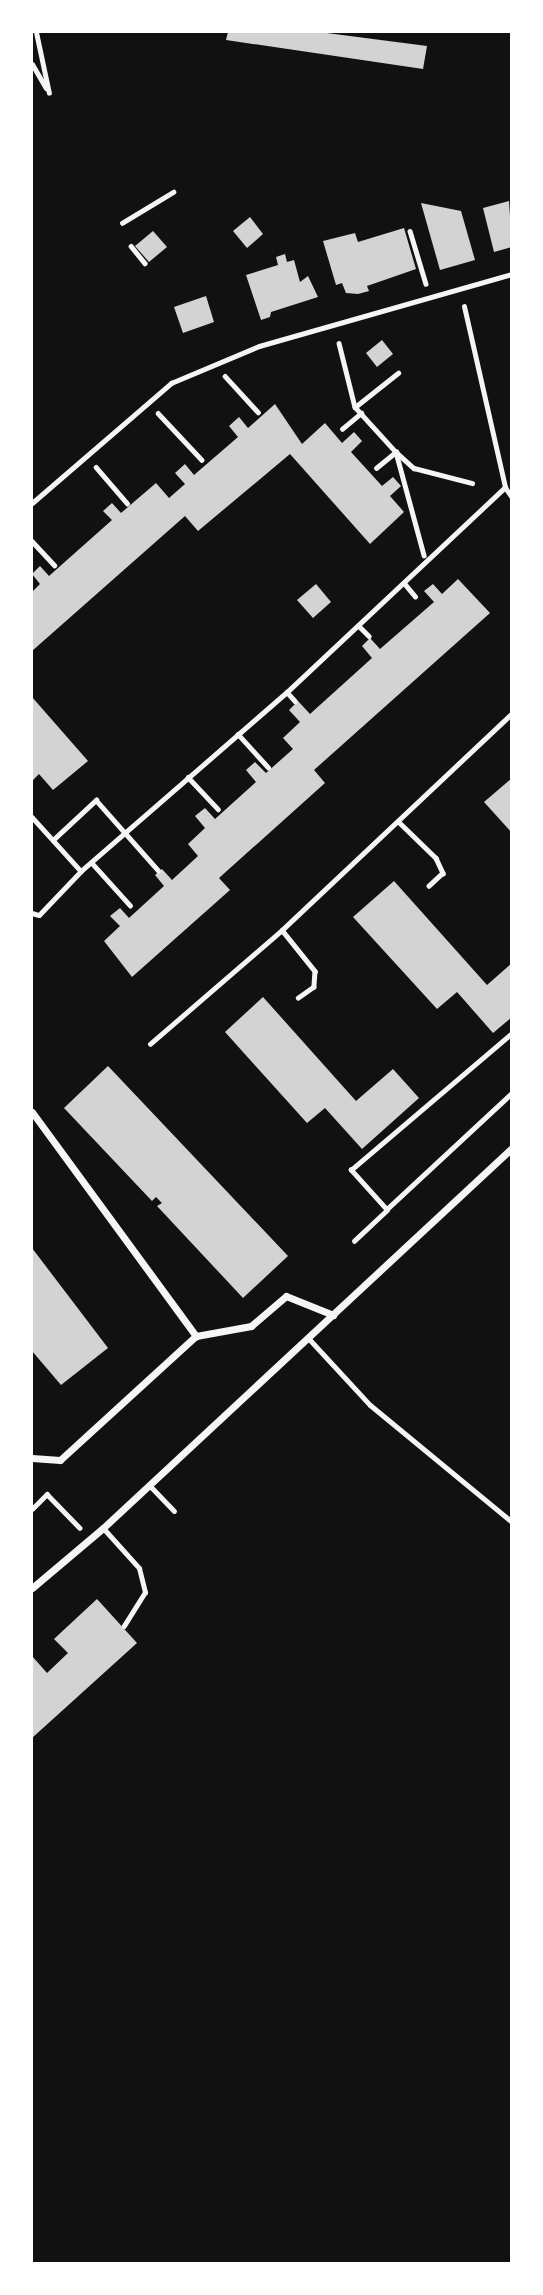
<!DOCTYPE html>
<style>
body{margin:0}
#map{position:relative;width:543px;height:2295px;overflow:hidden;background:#111;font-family:"Times New Roman",serif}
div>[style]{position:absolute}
.building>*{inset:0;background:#d3d3d3}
.path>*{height:4.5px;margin:-2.25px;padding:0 2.25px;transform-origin:2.25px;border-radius:2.25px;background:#f5f5f5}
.service>*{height:5px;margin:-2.5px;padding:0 2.5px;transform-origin:2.5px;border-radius:2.5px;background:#f5f5f5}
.minor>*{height:7px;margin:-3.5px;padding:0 3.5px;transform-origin:3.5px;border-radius:3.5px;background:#f5f5f5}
span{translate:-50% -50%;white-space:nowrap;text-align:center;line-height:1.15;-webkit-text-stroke:5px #fff;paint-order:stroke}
.frame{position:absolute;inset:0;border:33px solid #fff;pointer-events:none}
</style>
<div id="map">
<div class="building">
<div style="clip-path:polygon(228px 32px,319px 32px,427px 46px,423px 69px,226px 40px)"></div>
<div style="clip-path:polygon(509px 201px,512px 247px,494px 252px,483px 208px)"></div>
<div style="clip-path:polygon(421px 203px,461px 211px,475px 260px,440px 270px)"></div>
<div style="clip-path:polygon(250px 217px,263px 234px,247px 248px,233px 231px)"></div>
<div style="clip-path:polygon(404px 228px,416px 269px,367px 286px,369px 291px,358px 294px,346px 293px,342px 283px,336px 285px,323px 241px,355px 233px,358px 242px)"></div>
<div style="clip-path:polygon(153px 231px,167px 247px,149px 262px,135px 246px)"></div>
<div style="clip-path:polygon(285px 254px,287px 262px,294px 260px,300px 282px,308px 276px,318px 297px,271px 312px,270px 317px,261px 320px,246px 275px,278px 265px,276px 257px)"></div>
<div style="clip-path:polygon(206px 296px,214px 322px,183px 333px,174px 307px)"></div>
<div style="clip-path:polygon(382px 340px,393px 354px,377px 367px,366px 353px)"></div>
<div style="clip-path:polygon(275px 404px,302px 444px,325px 423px,342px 443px,354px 432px,362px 441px,351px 452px,382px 486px,393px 477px,401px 486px,390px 496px,404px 512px,370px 544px,290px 454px,198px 531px,185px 516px,32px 651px,32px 592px,40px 584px,32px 574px,40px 566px,49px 576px,112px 520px,103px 511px,112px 503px,121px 513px,156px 483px,169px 498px,185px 484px,175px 473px,185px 464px,194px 475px,238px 437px,229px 426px,239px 417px,248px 428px)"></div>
<div style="clip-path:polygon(458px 579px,490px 613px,314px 770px,325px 783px,219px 878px,230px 890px,132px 977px,104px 941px,120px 926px,110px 916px,120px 908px,129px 918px,164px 886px,155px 875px,162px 869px,172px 880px,198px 856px,188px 844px,205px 828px,195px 816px,205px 808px,215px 819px,256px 782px,246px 770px,255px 762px,266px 773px,293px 749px,283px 738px,300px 722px,289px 710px,298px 701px,310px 714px,372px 658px,362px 646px,370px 638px,380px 649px,434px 602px,424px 591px,433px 584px,442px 594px)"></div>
<div style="clip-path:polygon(316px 584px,331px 602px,313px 618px,297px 600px)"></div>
<div style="clip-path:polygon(32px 697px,88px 761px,53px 790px,39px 774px,32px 781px)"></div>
<div style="clip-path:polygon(512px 778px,512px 833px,484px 802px)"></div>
<div style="clip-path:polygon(394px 881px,487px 985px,512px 963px,512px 1017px,493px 1033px,457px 992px,437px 1009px,353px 917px)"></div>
<div style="clip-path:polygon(263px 997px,356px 1101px,393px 1069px,419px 1098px,362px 1149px,325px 1108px,307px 1123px,225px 1032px)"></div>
<div style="clip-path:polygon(108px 1066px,288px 1256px,243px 1298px,157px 1206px,162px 1203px,156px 1197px,152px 1201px,64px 1108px)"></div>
<div style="clip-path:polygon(32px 1248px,108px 1348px,61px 1385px,32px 1351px)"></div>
<div style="clip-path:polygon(97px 1599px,137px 1643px,32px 1738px,32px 1656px,47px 1673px,68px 1653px,54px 1639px)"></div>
</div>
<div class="path">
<div style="left:122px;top:223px;width:60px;rotate:-31.3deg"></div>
<div style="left:410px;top:231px;width:55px;rotate:73.2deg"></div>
<div style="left:131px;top:246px;width:22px;rotate:51deg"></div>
<div style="left:339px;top:343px;width:66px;rotate:76deg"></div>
<div style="left:355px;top:407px;width:61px;rotate:47.7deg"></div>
<div style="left:396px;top:452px;width:107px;rotate:74.8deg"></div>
<div style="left:225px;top:376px;width:49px;rotate:47.5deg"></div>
<div style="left:355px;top:407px;width:55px;rotate:-38.3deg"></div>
<div style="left:158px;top:413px;width:64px;rotate:46.9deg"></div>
<div style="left:342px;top:429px;width:25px;rotate:-40deg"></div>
<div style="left:96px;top:467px;width:48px;rotate:49.3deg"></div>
<div style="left:376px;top:468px;width:26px;rotate:-39deg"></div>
<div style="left:396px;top:452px;width:24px;rotate:42deg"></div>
<div style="left:414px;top:468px;width:60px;rotate:14.5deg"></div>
<div style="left:505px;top:487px;width:12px;rotate:55deg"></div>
<div style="left:32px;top:541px;width:33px;rotate:47deg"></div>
<div style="left:405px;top:584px;width:16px;rotate:50deg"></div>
<div style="left:359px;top:626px;width:14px;rotate:45deg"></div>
<div style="left:287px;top:692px;width:12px;rotate:48deg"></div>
<div style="left:238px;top:734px;width:45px;rotate:47.7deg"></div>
<div style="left:188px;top:777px;width:44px;rotate:46.8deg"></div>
<div style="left:32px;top:817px;width:73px;rotate:47.8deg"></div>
<div style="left:399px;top:822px;width:52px;rotate:44.2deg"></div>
<div style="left:436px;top:858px;width:17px;rotate:65deg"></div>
<div style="left:443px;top:873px;width:19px;rotate:137deg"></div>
<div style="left:53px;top:840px;width:59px;rotate:-42.9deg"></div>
<div style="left:96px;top:800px;width:94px;rotate:48.5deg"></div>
<div style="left:92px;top:863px;width:57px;rotate:47.9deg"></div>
<div style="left:32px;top:913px;width:7px;rotate:16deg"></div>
<div style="left:39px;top:915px;width:61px;rotate:-46.3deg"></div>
<div style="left:81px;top:871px;width:273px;rotate:-41deg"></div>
<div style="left:287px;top:692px;width:299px;rotate:-43.2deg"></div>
<div style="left:505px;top:487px;width:185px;rotate:-102.8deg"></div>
<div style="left:282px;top:930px;width:53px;rotate:51.2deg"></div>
<div style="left:315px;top:971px;width:16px;rotate:94deg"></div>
<div style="left:314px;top:987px;width:19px;rotate:145deg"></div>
<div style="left:150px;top:1044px;width:174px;rotate:-40.8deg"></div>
<div style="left:282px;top:930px;width:316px;rotate:-43.3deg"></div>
<div style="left:387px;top:1209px;width:171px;rotate:-42.9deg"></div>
<div style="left:354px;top:1241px;width:45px;rotate:-43.2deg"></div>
<div style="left:387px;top:1210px;width:54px;rotate:-132deg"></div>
<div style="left:351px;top:1170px;width:211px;rotate:-40.4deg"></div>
<div style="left:32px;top:1509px;width:21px;rotate:-45deg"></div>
<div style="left:47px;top:1494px;width:47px;rotate:45.9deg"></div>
</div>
<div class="service">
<div style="left:36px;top:32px;width:62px;rotate:78deg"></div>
<div style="left:32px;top:64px;width:28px;rotate:60deg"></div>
<div style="left:32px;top:503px;width:184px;rotate:-40.8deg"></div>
<div style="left:171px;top:383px;width:95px;rotate:-22.8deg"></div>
<div style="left:259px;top:346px;width:263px;rotate:-15.9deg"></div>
<div style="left:309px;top:1339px;width:90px;rotate:47.3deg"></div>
<div style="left:370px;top:1405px;width:184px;rotate:39.5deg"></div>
<div style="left:149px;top:1485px;width:36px;rotate:46deg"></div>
<div style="left:103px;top:1528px;width:54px;rotate:48deg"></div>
<div style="left:139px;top:1568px;width:25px;rotate:76deg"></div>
<div style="left:145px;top:1592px;width:40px;rotate:122deg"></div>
</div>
<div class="minor">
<div style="left:32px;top:1112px;width:278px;rotate:53.8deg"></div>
<div style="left:32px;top:1458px;width:28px;rotate:4deg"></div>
<div style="left:60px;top:1460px;width:184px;rotate:-42.4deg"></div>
<div style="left:196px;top:1336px;width:56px;rotate:-10.3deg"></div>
<div style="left:251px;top:1326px;width:46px;rotate:-40.6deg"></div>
<div style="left:286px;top:1296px;width:51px;rotate:22deg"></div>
<div style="left:32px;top:1588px;width:93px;rotate:-40.2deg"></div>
<div style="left:103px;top:1528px;width:558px;rotate:-42.9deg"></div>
</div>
<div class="frame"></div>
</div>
